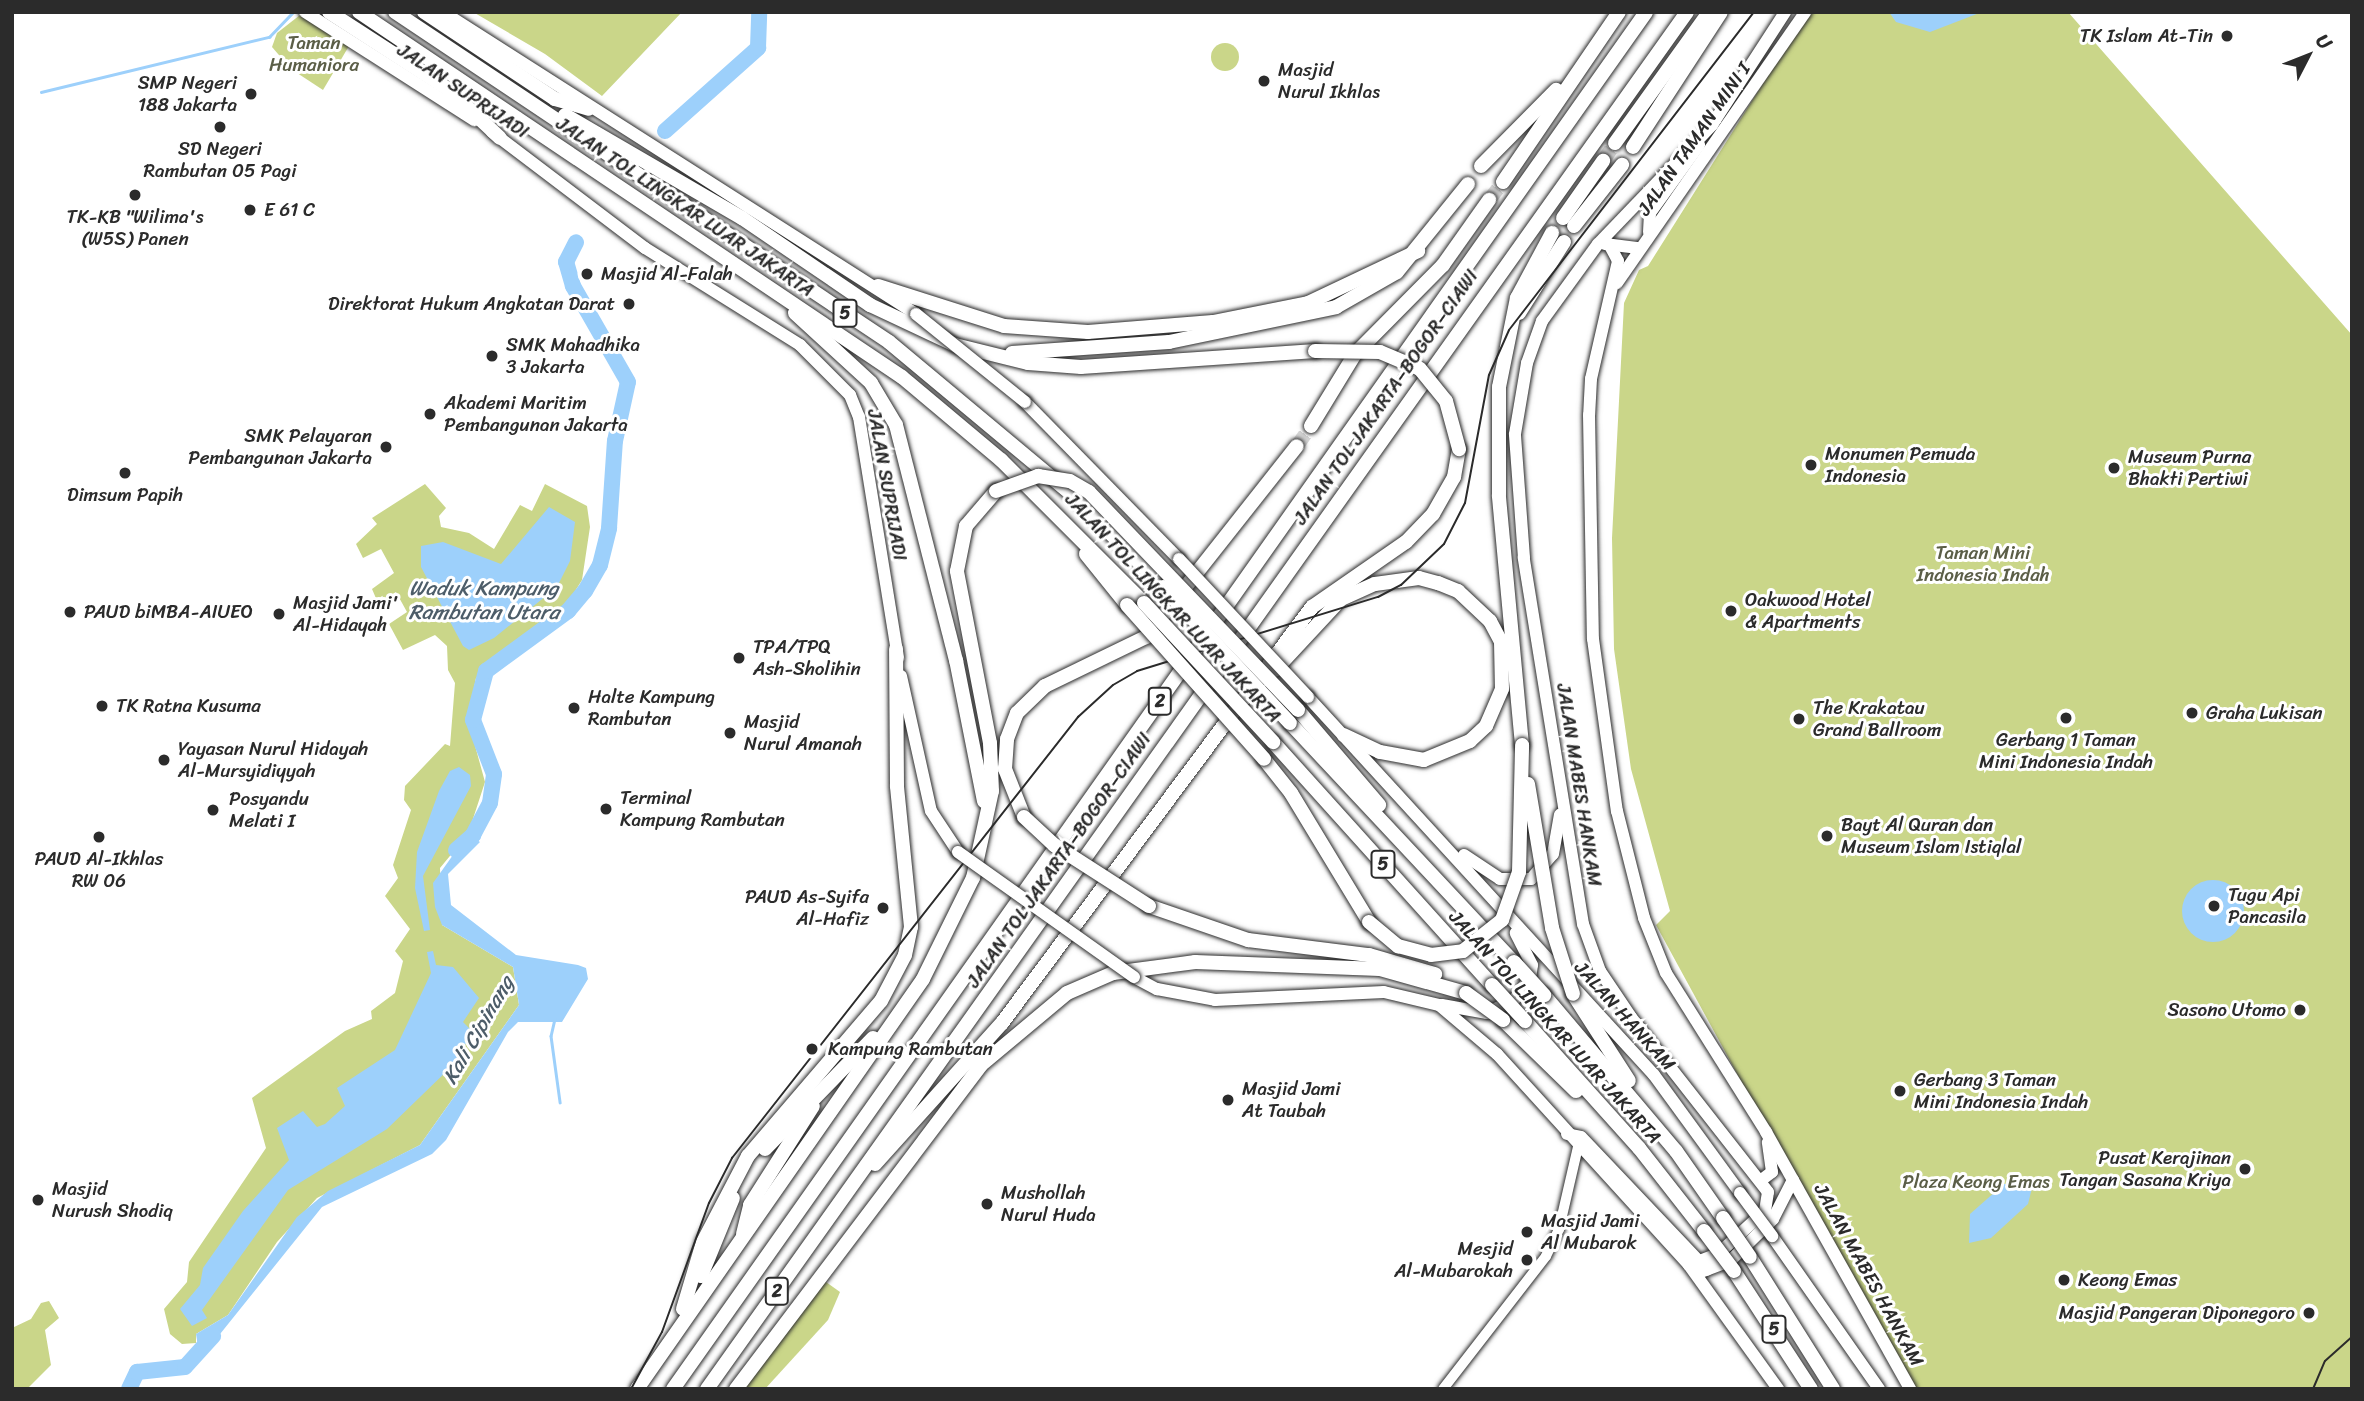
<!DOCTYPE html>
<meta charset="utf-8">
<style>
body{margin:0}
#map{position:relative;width:2364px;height:1401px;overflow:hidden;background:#fff;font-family:Sriracha,sans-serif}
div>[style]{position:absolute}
.green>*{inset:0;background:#cad689}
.round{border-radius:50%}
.water>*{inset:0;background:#9dd0fb}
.stream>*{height:2.5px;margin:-1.25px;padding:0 1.25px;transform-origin:1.25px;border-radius:1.25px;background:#9dd0fb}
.river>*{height:16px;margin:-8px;padding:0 8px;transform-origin:8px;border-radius:8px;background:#9dd0fb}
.highway-tunnel>*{height:14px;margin-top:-7px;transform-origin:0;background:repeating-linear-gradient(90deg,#d5d5d5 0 14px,transparent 0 21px)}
.roads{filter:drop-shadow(0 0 2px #2b2b2b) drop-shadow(0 0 2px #2b2b2b)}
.secondary>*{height:10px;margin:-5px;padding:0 5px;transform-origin:5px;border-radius:5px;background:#fff}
.primary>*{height:12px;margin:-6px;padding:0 6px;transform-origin:6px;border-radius:6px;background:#fff}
.highway>*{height:14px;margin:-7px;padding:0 7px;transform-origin:7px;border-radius:7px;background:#fff}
.tram>*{height:2px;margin:-1px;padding:0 1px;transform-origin:1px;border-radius:1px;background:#2b2b2b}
.bridges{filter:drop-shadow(0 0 2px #2b2b2b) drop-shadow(0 0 2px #2b2b2b)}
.primary-bridge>*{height:12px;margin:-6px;padding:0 6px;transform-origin:6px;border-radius:6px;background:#fff}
.highway-bridge>*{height:14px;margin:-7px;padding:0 7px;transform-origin:7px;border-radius:7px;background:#fff}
.dots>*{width:19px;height:19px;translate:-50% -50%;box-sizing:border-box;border:4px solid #fff;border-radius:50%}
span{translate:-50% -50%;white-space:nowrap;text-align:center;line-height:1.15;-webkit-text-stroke:6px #fff;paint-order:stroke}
.shield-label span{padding:2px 5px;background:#fff;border:2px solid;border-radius:5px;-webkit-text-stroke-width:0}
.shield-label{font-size:18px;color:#2b2b2b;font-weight:700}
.poi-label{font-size:19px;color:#2b2b2b}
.right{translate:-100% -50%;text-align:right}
.left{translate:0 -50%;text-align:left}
.park-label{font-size:19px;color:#5b5e47}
.street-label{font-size:19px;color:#2b2b2b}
.water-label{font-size:21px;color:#4d5d69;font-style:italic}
.frame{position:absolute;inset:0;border:14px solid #2b2b2b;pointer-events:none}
.north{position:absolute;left:2273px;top:21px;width:70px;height:70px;-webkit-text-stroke:5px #fff;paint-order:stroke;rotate:48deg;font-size:19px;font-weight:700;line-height:28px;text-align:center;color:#2b2b2b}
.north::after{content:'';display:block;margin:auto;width:24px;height:32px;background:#2b2b2b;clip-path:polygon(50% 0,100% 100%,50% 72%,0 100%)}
</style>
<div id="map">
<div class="green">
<div style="clip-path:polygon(473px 12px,682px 12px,602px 96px,545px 54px)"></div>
<div style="clip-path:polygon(1808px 12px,2068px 12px,2352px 335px,2352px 1389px,1909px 1389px,1656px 925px,1670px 911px,1631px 769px,1614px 649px,1612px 538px,1624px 303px,1639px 270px,1648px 266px)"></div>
<div style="clip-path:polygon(300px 15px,349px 46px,323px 90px,291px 69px,272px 47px,277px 33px)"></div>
<div class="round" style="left:1211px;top:43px;width:28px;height:28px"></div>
<div style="clip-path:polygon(425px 484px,446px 508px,439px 516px,441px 527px,469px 533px,494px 549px,520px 505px,532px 511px,545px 484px,587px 506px,590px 527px,582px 580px,572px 596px,557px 614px,498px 653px,476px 678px,468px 720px,485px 782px,468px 834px,440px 868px,442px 925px,513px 967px,519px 1005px,420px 1145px,317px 1198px,277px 1242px,228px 1315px,196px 1334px,196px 1343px,182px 1344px,170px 1334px,164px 1309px,187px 1282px,189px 1262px,266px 1148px,252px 1098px,345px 1031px,372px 1019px,371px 1011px,395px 993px,403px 961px,395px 951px,410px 929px,385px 896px,398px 878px,393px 865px,411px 810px,404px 800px,405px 786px,445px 744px,450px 746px,455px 683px,448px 670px,447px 646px,435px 635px,403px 650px,389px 624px,407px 612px,396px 592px,378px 603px,372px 589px,394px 573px,381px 549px,363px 558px,356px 544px,377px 524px,372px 518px)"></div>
<div style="clip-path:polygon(819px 1277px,840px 1292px,828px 1320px,765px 1389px,736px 1389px)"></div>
<div style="clip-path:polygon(49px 1301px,59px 1318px,45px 1330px,51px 1365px,27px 1389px,12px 1389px,12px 1328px,31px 1319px,41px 1303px)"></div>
</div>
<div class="water">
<div style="clip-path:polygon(1889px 12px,1982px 12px,1930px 32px,1896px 22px)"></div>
<div style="clip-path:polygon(549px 507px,575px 522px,570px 561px,557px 587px,494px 638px,469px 650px,463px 646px,421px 567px,421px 546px,443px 542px,501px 564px)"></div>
<div style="clip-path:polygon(459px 767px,470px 775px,471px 786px,423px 876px,430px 930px,424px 931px,415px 888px,417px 852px,439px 791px,450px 771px)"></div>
<div style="clip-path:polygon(468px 834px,480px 842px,448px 874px,451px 905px,516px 955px,578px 965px,586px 968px,588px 979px,562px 1022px,518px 1022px,508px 1032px,446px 1140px,432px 1154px,322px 1207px,200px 1359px,196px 1334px,228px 1315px,297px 1217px,328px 1191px,420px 1145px,519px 1005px,513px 967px,442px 925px,435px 907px,433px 883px)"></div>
<div class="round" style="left:2182px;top:880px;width:62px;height:62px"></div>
<div style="clip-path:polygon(433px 951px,436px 965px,453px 967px,479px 998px,463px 1022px,473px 1032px,452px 1066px,387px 1129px,288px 1190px,202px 1310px,207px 1318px,192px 1326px,180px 1309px,200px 1285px,203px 1268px,243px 1211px,289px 1160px,277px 1128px,303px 1111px,317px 1127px,325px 1124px,345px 1106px,337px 1088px,395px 1050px,431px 973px,427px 952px)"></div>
<div style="clip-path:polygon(2004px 1184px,2033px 1184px,2028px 1204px,1991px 1238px,1969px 1243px,1970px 1214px)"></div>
</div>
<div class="stream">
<div style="left:41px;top:92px;width:235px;rotate:-13.6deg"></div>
<div style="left:269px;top:37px;width:35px;rotate:-46deg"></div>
<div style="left:555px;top:1019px;width:17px;rotate:103deg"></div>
<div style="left:551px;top:1036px;width:67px;rotate:82.2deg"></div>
</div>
<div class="river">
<div style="left:665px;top:131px;width:125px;rotate:-41.7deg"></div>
<div style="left:758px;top:48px;width:36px;rotate:-88deg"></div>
<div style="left:456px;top:850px;width:23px;rotate:-41deg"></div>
<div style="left:473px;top:835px;width:36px;rotate:-62deg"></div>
<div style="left:490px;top:803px;width:29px;rotate:-82deg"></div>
<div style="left:494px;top:774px;width:58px;rotate:-111.3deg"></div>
<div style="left:473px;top:720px;width:51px;rotate:-75.1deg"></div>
<div style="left:486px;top:671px;width:102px;rotate:-36.2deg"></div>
<div style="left:568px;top:611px;width:26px;rotate:-50deg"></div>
<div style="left:585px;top:591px;width:30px;rotate:-60deg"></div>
<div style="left:600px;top:565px;width:38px;rotate:-76deg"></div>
<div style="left:609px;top:528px;width:87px;rotate:-86.1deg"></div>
<div style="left:615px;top:441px;width:60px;rotate:-77.6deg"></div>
<div style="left:628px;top:382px;width:111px;rotate:-119.8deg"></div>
<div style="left:573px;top:286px;width:25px;rotate:-106deg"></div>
<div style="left:566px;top:262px;width:22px;rotate:-63deg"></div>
<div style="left:129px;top:1389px;width:19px;rotate:-65deg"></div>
<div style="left:137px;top:1372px;width:48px;rotate:-5.9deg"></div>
<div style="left:185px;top:1367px;width:42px;rotate:-47.9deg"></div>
</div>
<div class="highway-tunnel">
<div style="left:1603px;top:161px;width:22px;rotate:-56deg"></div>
<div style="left:1489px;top:200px;width:23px;rotate:-52deg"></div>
<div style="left:1297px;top:446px;width:24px;rotate:-55deg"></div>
</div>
<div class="roads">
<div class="secondary">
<div style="left:1443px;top:1389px;width:168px;rotate:-52.2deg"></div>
<div style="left:1546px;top:1256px;width:30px;rotate:-64deg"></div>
<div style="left:1559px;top:1229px;width:93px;rotate:-77deg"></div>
</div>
<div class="primary">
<div style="left:305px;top:12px;width:201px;rotate:32.6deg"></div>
<div style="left:443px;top:12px;width:561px;rotate:32.56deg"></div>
<div style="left:492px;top:132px;width:192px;rotate:37.2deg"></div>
<div style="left:645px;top:248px;width:183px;rotate:32deg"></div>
<div style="left:800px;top:345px;width:71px;rotate:45deg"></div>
<div style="left:850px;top:395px;width:24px;rotate:68deg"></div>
<div style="left:859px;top:417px;width:244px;rotate:80.8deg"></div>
<div style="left:1649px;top:232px;width:19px;rotate:-87deg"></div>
<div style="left:1650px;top:213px;width:84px;rotate:-54.2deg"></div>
<div style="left:1605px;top:244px;width:34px;rotate:7deg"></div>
<div style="left:1609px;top:244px;width:19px;rotate:62deg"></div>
<div style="left:1618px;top:261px;width:121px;rotate:102.9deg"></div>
<div style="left:1591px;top:379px;width:36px;rotate:93deg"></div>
<div style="left:1589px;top:415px;width:224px;rotate:89deg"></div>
<div style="left:1593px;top:639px;width:174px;rotate:82.1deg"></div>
<div style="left:1617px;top:811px;width:110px;rotate:75.8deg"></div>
<div style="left:1644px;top:918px;width:59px;rotate:68.2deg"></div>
<div style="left:1666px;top:973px;width:188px;rotate:57.8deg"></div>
<div style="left:1766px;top:1132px;width:295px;rotate:60.7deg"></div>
<div style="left:1617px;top:283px;width:330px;rotate:-55.2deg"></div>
<div style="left:1025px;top:402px;width:220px;rotate:45.6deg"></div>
<div style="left:901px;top:676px;width:138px;rotate:77.5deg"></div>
<div style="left:931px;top:811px;width:49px;rotate:56.6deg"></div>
<div style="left:1308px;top:697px;width:512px;rotate:47.53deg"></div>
<div style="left:1654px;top:1075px;width:146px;rotate:53.9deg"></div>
<div style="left:1464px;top:855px;width:43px;rotate:33.7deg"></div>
<div style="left:1500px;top:879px;width:31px"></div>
<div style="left:1531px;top:879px;width:33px;rotate:-49deg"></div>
<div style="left:1553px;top:854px;width:40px;rotate:-80deg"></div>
<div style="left:1134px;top:977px;width:26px;rotate:28deg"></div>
<div style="left:1157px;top:989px;width:59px;rotate:10.7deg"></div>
<div style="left:1215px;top:1000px;width:169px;rotate:-2.7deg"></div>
<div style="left:1384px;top:992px;width:57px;rotate:13.3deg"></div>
<div style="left:1439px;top:1005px;width:76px;rotate:40.2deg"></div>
<div style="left:1497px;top:1054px;width:285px;rotate:47.7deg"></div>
<div style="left:1689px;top:1265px;width:153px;rotate:54.3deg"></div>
<div style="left:1442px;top:1005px;width:46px;rotate:10.1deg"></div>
<div style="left:1487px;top:1013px;width:30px;rotate:-26deg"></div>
<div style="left:1514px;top:1000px;width:27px;rotate:-54deg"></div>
<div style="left:1530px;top:978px;width:13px;rotate:-81deg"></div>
<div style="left:1532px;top:965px;width:36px;rotate:-117deg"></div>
<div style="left:1567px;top:1134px;width:14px;rotate:12deg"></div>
<div style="left:1581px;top:1137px;width:183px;rotate:46.5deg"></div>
<div style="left:1760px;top:1181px;width:15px;rotate:-37deg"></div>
<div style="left:1772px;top:1172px;width:30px;rotate:-98deg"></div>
<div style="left:1772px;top:1236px;width:187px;rotate:55deg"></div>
<div style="left:1689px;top:1265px;width:31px;rotate:-21deg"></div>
<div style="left:1718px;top:1254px;width:64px;rotate:-42.5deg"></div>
<div style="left:1765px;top:1211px;width:19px;rotate:-81deg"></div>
<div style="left:1768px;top:1192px;width:222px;rotate:-128.1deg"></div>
<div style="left:1631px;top:1017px;width:55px;rotate:-124deg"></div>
<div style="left:1600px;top:971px;width:50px;rotate:-109.9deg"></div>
<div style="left:1583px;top:924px;width:371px;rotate:-99.2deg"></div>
<div style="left:1524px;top:558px;width:124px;rotate:-94.2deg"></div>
<div style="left:1515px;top:434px;width:72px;rotate:-80.4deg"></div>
<div style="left:1527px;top:363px;width:45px;rotate:-70.3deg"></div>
<div style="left:1542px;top:321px;width:95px;rotate:-54deg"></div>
<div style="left:1598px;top:244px;width:165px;rotate:-46.2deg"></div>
<div style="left:1712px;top:125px;width:135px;rotate:-57.1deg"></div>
<div style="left:1701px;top:1272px;width:31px;rotate:-21deg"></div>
<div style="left:1730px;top:1261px;width:60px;rotate:-44.3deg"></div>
<div style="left:1773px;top:1219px;width:44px;rotate:-62.9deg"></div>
</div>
<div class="highway">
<div style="left:329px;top:12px;width:142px;rotate:32.9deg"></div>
<div style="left:448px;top:89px;width:71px;rotate:43.3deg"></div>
<div style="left:359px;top:12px;width:654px;rotate:33.91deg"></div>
<div style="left:902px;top:377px;width:129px;rotate:40deg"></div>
<div style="left:1001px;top:460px;width:202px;rotate:45deg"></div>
<div style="left:395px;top:12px;width:594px;rotate:33.74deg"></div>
<div style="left:889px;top:342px;width:241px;rotate:39.8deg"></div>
<div style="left:1074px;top:496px;width:127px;rotate:45.6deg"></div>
<div style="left:424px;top:12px;width:157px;rotate:33.6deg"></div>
<div style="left:555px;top:99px;width:35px;rotate:16deg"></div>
<div style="left:565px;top:115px;width:205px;rotate:30.2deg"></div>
<div style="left:742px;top:218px;width:155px;rotate:34.2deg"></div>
<div style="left:870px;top:305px;width:94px;rotate:25.2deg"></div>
<div style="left:955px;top:345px;width:75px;rotate:13.9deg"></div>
<div style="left:1028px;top:363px;width:53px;rotate:4.3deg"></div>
<div style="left:1081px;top:367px;width:235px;rotate:-3.9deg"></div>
<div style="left:1615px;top:143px;width:161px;rotate:-54.3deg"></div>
<div style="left:1633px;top:147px;width:161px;rotate:-56.9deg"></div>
<div style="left:1481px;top:166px;width:107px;rotate:-45.4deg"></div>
<div style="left:1503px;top:182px;width:206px;rotate:-55.7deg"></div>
<div style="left:1563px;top:218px;width:70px;rotate:-54.9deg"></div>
<div style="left:1574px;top:226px;width:78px;rotate:-51.8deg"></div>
<div style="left:878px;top:286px;width:132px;rotate:17.6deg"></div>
<div style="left:1004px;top:326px;width:84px;rotate:4.1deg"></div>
<div style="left:1088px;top:332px;width:125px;rotate:-4.6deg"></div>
<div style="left:1213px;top:322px;width:97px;rotate:-11.3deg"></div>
<div style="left:1308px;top:303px;width:122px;rotate:-25.3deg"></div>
<div style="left:795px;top:313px;width:103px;rotate:42.6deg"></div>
<div style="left:871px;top:383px;width:49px;rotate:59.2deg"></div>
<div style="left:896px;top:425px;width:243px;rotate:75.7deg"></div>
<div style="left:956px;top:660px;width:144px;rotate:78.8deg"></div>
<div style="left:1519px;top:313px;width:84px;rotate:-57.6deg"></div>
<div style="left:1012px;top:353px;width:157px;rotate:-4deg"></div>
<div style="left:1169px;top:342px;width:171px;rotate:-11.8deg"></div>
<div style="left:1336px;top:307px;width:70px;rotate:-29.8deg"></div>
<div style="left:1397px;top:272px;width:113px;rotate:-51.1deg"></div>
<div style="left:1311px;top:426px;width:84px;rotate:-58.6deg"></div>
<div style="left:1355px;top:354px;width:125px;rotate:-45.3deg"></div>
<div style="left:1443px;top:265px;width:80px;rotate:-54.7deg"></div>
<div style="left:1086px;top:554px;width:65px;rotate:51.2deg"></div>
<div style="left:1275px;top:670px;width:97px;rotate:-47.1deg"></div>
<div style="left:1341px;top:599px;width:37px;rotate:-24deg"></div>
<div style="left:1375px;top:584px;width:44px;rotate:-7.8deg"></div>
<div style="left:1419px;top:578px;width:20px;rotate:15deg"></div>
<div style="left:1438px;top:583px;width:22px;rotate:22deg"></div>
<div style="left:1458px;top:591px;width:44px;rotate:43.2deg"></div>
<div style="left:1490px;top:621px;width:24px;rotate:62deg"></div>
<div style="left:1501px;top:642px;width:47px;rotate:88.8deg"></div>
<div style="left:1502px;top:689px;width:40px;rotate:113.4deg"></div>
<div style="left:1486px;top:726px;width:22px;rotate:137deg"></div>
<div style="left:1470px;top:741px;width:50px;rotate:157.6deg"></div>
<div style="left:1424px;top:760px;width:45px;rotate:-169.7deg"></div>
<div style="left:1380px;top:752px;width:40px;rotate:-155deg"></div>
<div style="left:1298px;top:710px;width:125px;rotate:49.5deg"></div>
<div style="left:1290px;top:723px;width:328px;rotate:46.9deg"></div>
<div style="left:1273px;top:742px;width:327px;rotate:48deg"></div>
<div style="left:1522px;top:745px;width:251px;rotate:-95.3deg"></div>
<div style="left:1499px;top:495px;width:108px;rotate:-90deg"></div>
<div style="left:1499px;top:387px;width:91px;rotate:-78.6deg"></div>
<div style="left:1517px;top:298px;width:74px;rotate:-61.7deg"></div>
<div style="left:1264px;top:759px;width:43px;rotate:51.5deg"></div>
<div style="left:1291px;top:793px;width:151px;rotate:58.8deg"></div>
<div style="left:1024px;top:817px;width:52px;rotate:-111.6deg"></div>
<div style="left:1005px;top:769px;width:30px;rotate:-86deg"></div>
<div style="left:1007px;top:739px;width:28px;rotate:-69deg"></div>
<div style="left:1017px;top:713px;width:39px;rotate:-44deg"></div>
<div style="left:1045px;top:686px;width:112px;rotate:-25.9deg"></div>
<div style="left:1146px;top:637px;width:243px;rotate:-51.7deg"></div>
<div style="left:1149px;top:906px;width:105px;rotate:19deg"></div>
<div style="left:1248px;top:940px;width:122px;rotate:7.1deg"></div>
<div style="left:1369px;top:955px;width:69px;rotate:16.1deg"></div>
<div style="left:1573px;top:994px;width:103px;rotate:57.2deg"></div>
<div style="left:1544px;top:995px;width:204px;rotate:49.8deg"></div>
<div style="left:1676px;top:1151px;width:82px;rotate:55deg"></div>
<div style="left:1503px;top:1020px;width:102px;rotate:44.2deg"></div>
<div style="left:1525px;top:1021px;width:171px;rotate:48.1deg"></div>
<div style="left:1639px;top:1148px;width:105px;rotate:51.9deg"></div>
<div style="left:765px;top:1149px;width:155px;rotate:-45.8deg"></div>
<div style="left:875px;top:1164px;width:190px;rotate:-48deg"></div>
<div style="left:1002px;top:1023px;width:519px;rotate:-53.31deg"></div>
<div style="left:1312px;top:607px;width:114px;rotate:-34.7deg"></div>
<div style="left:1406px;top:542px;width:39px;rotate:-46deg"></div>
<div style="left:1433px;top:514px;width:43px;rotate:-60.4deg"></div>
<div style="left:1454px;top:477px;width:28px;rotate:-80deg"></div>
<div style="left:743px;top:1234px;width:30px;rotate:-76deg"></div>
<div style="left:750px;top:1205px;width:117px;rotate:-57.5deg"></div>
<div style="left:1750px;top:1257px;width:156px;rotate:57.8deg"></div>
<div style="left:1734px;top:1271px;width:141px;rotate:56.9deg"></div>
<div style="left:701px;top:1276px;width:84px;rotate:-67.7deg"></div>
<div style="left:683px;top:1309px;width:70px;rotate:-73.4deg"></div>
<div style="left:703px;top:1242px;width:97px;rotate:-62.4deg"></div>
<div style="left:748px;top:1156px;width:204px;rotate:-49.4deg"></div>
<div style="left:881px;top:1001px;width:52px;rotate:-62.4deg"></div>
<div style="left:905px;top:955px;width:29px;rotate:-78deg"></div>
<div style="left:911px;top:927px;width:142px;rotate:-95.7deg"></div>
<div style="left:897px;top:786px;width:137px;rotate:-90.4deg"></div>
<div style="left:637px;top:1389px;width:500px;rotate:-55.1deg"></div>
<div style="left:923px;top:979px;width:113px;rotate:-63.7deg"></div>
<div style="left:973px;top:878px;width:89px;rotate:-77.7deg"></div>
<div style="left:992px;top:791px;width:48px;rotate:-92.4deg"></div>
<div style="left:990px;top:743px;width:175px;rotate:-100.9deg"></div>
<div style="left:957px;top:571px;width:46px;rotate:-78.7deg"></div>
<div style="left:966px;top:526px;width:46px;rotate:-49.4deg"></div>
<div style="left:673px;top:1389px;width:1686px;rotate:-54.75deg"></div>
<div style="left:707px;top:1389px;width:1690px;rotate:-54.56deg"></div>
<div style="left:736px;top:1389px;width:406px;rotate:-52.9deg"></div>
<div style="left:981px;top:1065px;width:112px;rotate:-39.9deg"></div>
<div style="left:1067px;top:993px;width:50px;rotate:-23.5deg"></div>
<div style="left:1113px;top:973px;width:83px;rotate:-7.6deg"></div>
<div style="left:1195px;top:962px;width:185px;rotate:2.2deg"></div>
<div style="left:1380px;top:969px;width:89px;rotate:15.6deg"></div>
</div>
</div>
<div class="tram">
<div style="left:631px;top:1389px;width:65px;rotate:-61.5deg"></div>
<div style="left:662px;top:1332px;width:137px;rotate:-70deg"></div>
<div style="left:709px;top:1203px;width:51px;rotate:-62.9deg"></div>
<div style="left:732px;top:1158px;width:561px;rotate:-51.88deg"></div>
<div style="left:1078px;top:717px;width:47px;rotate:-42.4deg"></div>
<div style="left:1113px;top:685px;width:28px;rotate:-30deg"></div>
<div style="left:1137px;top:671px;width:252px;rotate:-17.1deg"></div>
<div style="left:1378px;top:597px;width:26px;rotate:-28deg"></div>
<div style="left:1401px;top:585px;width:59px;rotate:-43.6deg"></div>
<div style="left:1444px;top:544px;width:46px;rotate:-62.9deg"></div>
<div style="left:1465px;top:503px;width:130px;rotate:-79.4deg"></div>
<div style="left:1489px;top:375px;width:49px;rotate:-66deg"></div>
<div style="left:1509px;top:330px;width:401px;rotate:-52.4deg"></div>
<div style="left:2313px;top:1389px;width:30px;rotate:-67deg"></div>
<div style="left:2325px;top:1361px;width:36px;rotate:-42deg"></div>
</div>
<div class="bridges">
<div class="primary-bridge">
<div style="left:916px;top:314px;width:140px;rotate:38.9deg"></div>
<div style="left:1179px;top:559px;width:189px;rotate:46.9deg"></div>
<div style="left:958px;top:852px;width:216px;rotate:35.4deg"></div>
<div style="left:1740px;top:1193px;width:54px;rotate:53.3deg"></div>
</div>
<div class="highway-bridge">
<div style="left:1315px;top:351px;width:65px;rotate:0.9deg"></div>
<div style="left:1380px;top:352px;width:43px;rotate:23deg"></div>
<div style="left:1420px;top:369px;width:41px;rotate:50.9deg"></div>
<div style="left:1446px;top:401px;width:50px;rotate:74.8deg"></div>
<div style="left:996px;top:491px;width:45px;rotate:-19.7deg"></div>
<div style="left:1038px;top:476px;width:32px;rotate:9deg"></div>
<div style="left:1070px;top:481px;width:22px;rotate:30deg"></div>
<div style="left:1089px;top:492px;width:302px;rotate:46.2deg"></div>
<div style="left:1163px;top:587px;width:186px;rotate:47deg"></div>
<div style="left:1144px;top:603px;width:190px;rotate:47.1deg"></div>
<div style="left:1127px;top:605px;width:206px;rotate:48.3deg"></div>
<div style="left:1528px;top:784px;width:146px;rotate:80.5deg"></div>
<div style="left:1552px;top:928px;width:69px;rotate:72.3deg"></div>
<div style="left:1024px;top:817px;width:41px;rotate:43deg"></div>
<div style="left:1054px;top:845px;width:113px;rotate:32.7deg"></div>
<div style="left:1369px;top:922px;width:38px;rotate:40deg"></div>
<div style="left:1398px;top:946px;width:34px;rotate:15deg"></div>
<div style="left:1431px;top:955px;width:32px;rotate:-7deg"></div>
<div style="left:1463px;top:951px;width:50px;rotate:-38.5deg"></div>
<div style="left:1502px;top:920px;width:51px;rotate:-70.5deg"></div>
<div style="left:1519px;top:872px;width:127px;rotate:-88.6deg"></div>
<div style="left:1514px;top:962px;width:45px;rotate:47.7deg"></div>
<div style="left:1492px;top:985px;width:49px;rotate:47.5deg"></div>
<div style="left:1466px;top:993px;width:46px;rotate:36.1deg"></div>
<div style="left:1723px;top:1218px;width:47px;rotate:55.3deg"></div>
<div style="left:1704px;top:1231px;width:50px;rotate:53.1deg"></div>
</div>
</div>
<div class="dots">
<div style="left:2227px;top:36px;background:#2b2b2b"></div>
<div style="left:1264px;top:81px;background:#2b2b2b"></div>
<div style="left:251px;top:94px;background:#2b2b2b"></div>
<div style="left:220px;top:127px;background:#2b2b2b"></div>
<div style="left:135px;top:195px;background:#2b2b2b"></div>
<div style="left:250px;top:210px;background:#2b2b2b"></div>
<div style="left:587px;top:274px;background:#2b2b2b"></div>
<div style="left:629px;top:304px;background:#2b2b2b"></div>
<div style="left:492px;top:356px;background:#2b2b2b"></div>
<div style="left:430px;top:414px;background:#2b2b2b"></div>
<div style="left:386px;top:447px;background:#2b2b2b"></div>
<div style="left:1811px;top:465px;background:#2b2b2b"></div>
<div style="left:2114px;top:468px;background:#2b2b2b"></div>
<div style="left:125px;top:473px;background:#2b2b2b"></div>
<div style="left:1731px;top:611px;background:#2b2b2b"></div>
<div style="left:70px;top:612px;background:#2b2b2b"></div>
<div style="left:279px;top:614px;background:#2b2b2b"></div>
<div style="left:739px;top:658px;background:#2b2b2b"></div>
<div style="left:102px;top:706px;background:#2b2b2b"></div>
<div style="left:574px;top:708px;background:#2b2b2b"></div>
<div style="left:2192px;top:713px;background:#2b2b2b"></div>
<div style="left:2066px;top:718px;background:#2b2b2b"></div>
<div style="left:1799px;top:719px;background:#2b2b2b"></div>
<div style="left:730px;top:733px;background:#2b2b2b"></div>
<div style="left:164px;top:760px;background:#2b2b2b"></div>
<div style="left:606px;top:809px;background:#2b2b2b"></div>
<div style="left:213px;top:810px;background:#2b2b2b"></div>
<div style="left:1827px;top:836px;background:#2b2b2b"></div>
<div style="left:99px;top:837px;background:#2b2b2b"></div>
<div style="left:2214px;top:906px;background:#2b2b2b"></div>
<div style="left:883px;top:908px;background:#2b2b2b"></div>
<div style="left:2300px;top:1010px;background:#2b2b2b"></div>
<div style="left:812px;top:1049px;background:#2b2b2b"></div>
<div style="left:1900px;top:1091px;background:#2b2b2b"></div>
<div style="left:1228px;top:1100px;background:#2b2b2b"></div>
<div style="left:2245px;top:1169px;background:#2b2b2b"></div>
<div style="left:38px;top:1200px;background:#2b2b2b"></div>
<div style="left:987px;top:1204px;background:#2b2b2b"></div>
<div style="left:1527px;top:1232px;background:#2b2b2b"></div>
<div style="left:1527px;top:1260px;background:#2b2b2b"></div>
<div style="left:2064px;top:1280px;background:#2b2b2b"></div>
<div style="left:2309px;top:1313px;background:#2b2b2b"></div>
</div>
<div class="shield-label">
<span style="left:845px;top:313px">5</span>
<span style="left:1160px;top:701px">2</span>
<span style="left:1383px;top:864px">5</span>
<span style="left:777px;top:1291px">2</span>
<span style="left:1774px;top:1329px">5</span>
</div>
<div class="poi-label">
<span class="right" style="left:2213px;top:36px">TK Islam At-Tin</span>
<span class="left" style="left:1278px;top:81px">Masjid<br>Nurul Ikhlas</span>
<span class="right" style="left:237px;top:94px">SMP Negeri<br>188 Jakarta</span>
<span style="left:220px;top:160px">SD Negeri<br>Rambutan 05 Pagi</span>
<span class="left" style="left:264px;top:210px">E 61 C</span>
<span style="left:135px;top:228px">TK-KB "Wilima's<br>(W5S) Panen</span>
<span class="left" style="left:601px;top:274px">Masjid Al-Falah</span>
<span class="right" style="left:615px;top:304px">Direktorat Hukum Angkatan Darat</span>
<span class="left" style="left:506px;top:356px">SMK Mahadhika<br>3 Jakarta</span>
<span class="left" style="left:444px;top:414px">Akademi Maritim<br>Pembangunan Jakarta</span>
<span class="right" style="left:372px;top:447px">SMK Pelayaran<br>Pembangunan Jakarta</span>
<span class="left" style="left:1825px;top:465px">Monumen Pemuda<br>Indonesia</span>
<span class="left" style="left:2128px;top:468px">Museum Purna<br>Bhakti Pertiwi</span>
<span style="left:125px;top:495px">Dimsum Papih</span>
<span class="left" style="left:1745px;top:611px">Oakwood Hotel<br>&amp; Apartments</span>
<span class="left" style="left:293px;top:614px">Masjid Jami'<br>Al-Hidayah</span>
<span class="left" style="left:84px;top:612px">PAUD biMBA-AIUEO</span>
<span class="left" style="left:753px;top:658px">TPA/TPQ<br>Ash-Sholihin</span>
<span class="left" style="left:588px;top:708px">Halte Kampung<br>Rambutan</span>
<span class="left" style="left:116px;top:706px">TK Ratna Kusuma</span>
<span class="left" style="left:1813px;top:719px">The Krakatau<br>Grand Ballroom</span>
<span class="left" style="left:2206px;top:713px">Graha Lukisan</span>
<span class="left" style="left:744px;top:733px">Masjid<br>Nurul Amanah</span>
<span style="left:2066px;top:751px">Gerbang 1 Taman<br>Mini Indonesia Indah</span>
<span class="left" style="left:178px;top:760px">Yayasan Nurul Hidayah<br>Al-Mursyidiyyah</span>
<span class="left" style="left:620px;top:809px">Terminal<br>Kampung Rambutan</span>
<span class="left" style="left:229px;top:810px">Posyandu<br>Melati I</span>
<span class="left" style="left:1841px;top:836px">Bayt Al Quran dan<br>Museum Islam Istiqlal</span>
<span style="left:99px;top:870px">PAUD Al-Ikhlas<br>RW 06</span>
<span class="left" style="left:2228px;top:906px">Tugu Api<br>Pancasila</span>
<span class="right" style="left:869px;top:908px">PAUD As-Syifa<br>Al-Hafiz</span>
<span class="right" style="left:2286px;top:1010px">Sasono Utomo</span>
<span class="left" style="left:828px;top:1049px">Kampung Rambutan</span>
<span class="left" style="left:1914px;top:1091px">Gerbang 3 Taman<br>Mini Indonesia Indah</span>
<span class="left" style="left:1242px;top:1100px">Masjid Jami<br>At Taubah</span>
<span class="right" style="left:2231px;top:1169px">Pusat Kerajinan<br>Tangan Sasana Kriya</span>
<span class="left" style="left:52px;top:1200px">Masjid<br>Nurush Shodiq</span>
<span class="left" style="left:1001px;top:1204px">Mushollah<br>Nurul Huda</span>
<span class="left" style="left:1541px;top:1232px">Masjid Jami<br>Al Mubarok</span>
<span class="right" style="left:1513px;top:1260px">Mesjid<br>Al-Mubarokah</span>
<span class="left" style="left:2078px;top:1280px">Keong Emas</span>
<span class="right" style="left:2295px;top:1313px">Masjid Pangeran Diponegoro</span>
</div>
<div class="park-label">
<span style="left:314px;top:54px">Taman<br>Humaniora</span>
<span style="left:1983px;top:564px">Taman Mini<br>Indonesia Indah</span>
<span style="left:1976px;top:1182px">Plaza Keong Emas</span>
</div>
<div class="street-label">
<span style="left:463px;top:91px;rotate:34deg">JALAN SUPRIJADI</span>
<span style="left:1694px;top:139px;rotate:-55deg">JALAN TAMAN MINI I</span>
<span style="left:685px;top:207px;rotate:34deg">JALAN TOL LINGKAR LUAR JAKARTA</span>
<span style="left:1386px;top:397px;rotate:-55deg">JALAN TOL JAKARTA–BOGOR–CIAWI</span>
<span style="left:887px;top:485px;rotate:80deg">JALAN SUPRIJADI</span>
<span style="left:1173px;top:608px;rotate:47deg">JALAN TOL LINGKAR LUAR JAKARTA</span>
<span style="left:1579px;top:785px;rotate:81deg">JALAN MABES HANKAM</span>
<span style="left:1059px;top:860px;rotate:-55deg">JALAN TOL JAKARTA–BOGOR–CIAWI</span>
<span style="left:1625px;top:1016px;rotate:48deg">JALAN HANKAM</span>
<span style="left:1555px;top:1027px;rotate:48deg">JALAN TOL LINGKAR LUAR JAKARTA</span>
<span style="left:1869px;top:1275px;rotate:61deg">JALAN MABES HANKAM</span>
</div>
<div class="water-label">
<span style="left:484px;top:600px">Waduk Kampung<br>Rambutan Utara</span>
<span style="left:478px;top:1030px;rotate:-60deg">Kali Cipinang</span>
</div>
<div class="frame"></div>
<div class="north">U</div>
</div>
